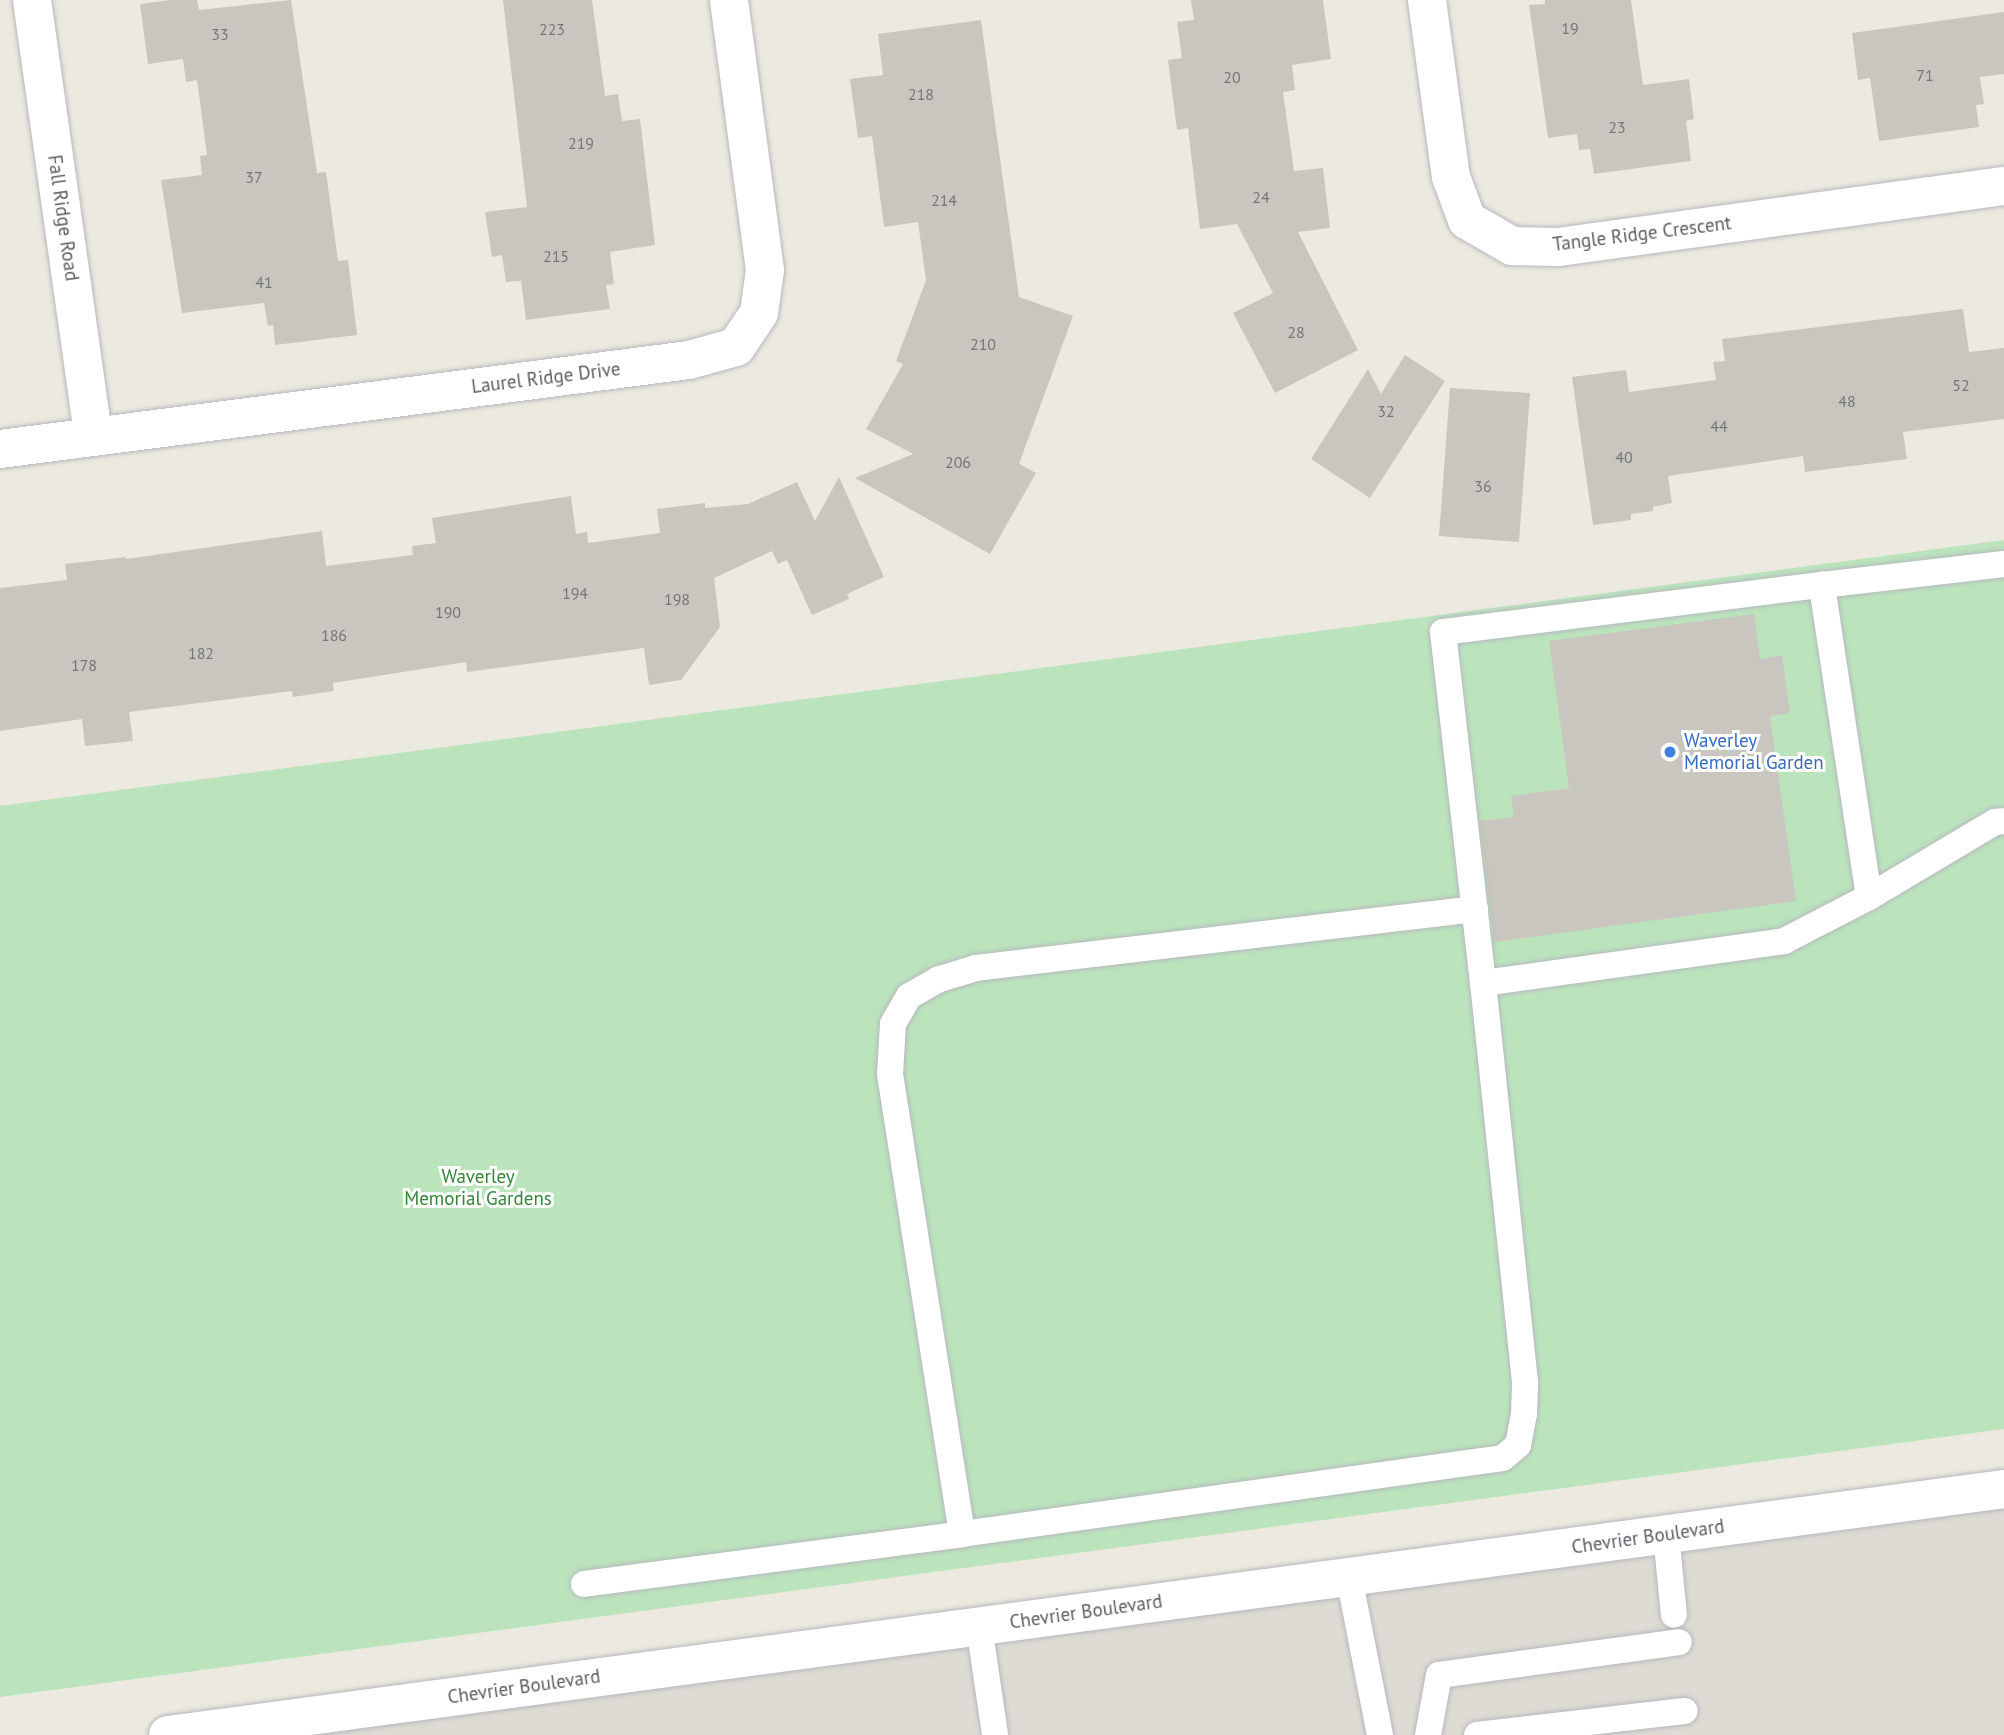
<!DOCTYPE html>
<style>
body{margin:0}
#map{position:relative;width:2004px;height:1735px;overflow:hidden;background:#eceae0;font-family:"PT Sans",sans-serif}
div>[style]{position:absolute}
.industrial>*{inset:0;background:#dddbd4}
.green>*{inset:0;background:#bbe4bd}
.building>*{inset:0;background:#c9c6bf}
.roads{filter:drop-shadow(0 0 2px #b6b8bd) drop-shadow(0 0 2px #b6b8bd)}
.service>*{height:26px;margin:-13px;padding:0 13px;transform-origin:13px;border-radius:13px;background:#fff}
.minor>*{height:38px;margin:-19px;padding:0 19px;transform-origin:19px;border-radius:19px;background:#fff}
.tertiary>*{height:38px;margin:-19px;padding:0 19px;transform-origin:19px;border-radius:19px;background:#fff}
.dots>*{width:19px;height:19px;translate:-50% -50%;box-sizing:border-box;border:4px solid #fff;border-radius:50%}
span{translate:-50% -50%;white-space:nowrap;text-align:center;line-height:1.15;-webkit-text-stroke:6px #fff;paint-order:stroke}
.number-label{font-size:16px;color:#757678}
.number-label span{-webkit-text-stroke-width:0}
.street-label{font-size:19px;color:#595c61}
.shop-label{font-size:19px;color:#366cbe}
.left{translate:0 -50%;text-align:left}
.park-label{font-size:19px;color:#34853a}
</style>
<div id="map">
<div class="industrial">
<div style="clip-path:polygon(2004px 1489px,2004px 1735px,168px 1735px)"></div>
</div>
<div class="green">
<div style="clip-path:polygon(2004px 540px,2004px 1429px,0 1697px,0 806px)"></div>
</div>
<div class="building">
<div style="clip-path:polygon(171px 0,197px 0,199px 10px,291px 0,317px 173px,326px 172px,338px 261px,348px 260px,357px 335px,275px 345px,273px 325px,268px 326px,264px 303px,182px 313px,161px 180px,202px 175px,200px 156px,207px 155px,197px 80px,186px 82px,183px 59px,148px 64px,140px 4px)"></div>
<div style="clip-path:polygon(503px 0,592px 0,605px 96px,618px 94px,622px 121px,640px 119px,655px 245px,610px 252px,614px 284px,606px 285px,610px 309px,526px 320px,521px 281px,506px 282px,502px 255px,492px 257px,485px 212px,527px 207px)"></div>
<div style="clip-path:polygon(1191px 0,1323px 0,1331px 59px,1292px 65px,1295px 90px,1283px 92px,1294px 171px,1323px 168px,1330px 228px,1298px 232px,1358px 350px,1275px 393px,1233px 313px,1273px 293px,1237px 224px,1200px 229px,1188px 128px,1177px 130px,1168px 60px,1182px 58px,1177px 22px,1194px 20px)"></div>
<div style="clip-path:polygon(1545px 0,1631px 0,1643px 85px,1689px 79px,1694px 119px,1686px 121px,1691px 161px,1594px 174px,1590px 149px,1579px 150px,1577px 134px,1548px 138px,1529px 5px,1545px 4px)"></div>
<div style="clip-path:polygon(2004px 12px,2004px 74px,1980px 77px,1984px 104px,1976px 105px,1979px 127px,1879px 141px,1870px 78px,1858px 80px,1852px 33px)"></div>
<div style="clip-path:polygon(981px 20px,1019px 297px,1073px 316px,1019px 464px,1036px 473px,990px 554px,855px 478px,913px 454px,866px 429px,903px 364px,896px 361px,926px 280px,918px 222px,884px 227px,872px 136px,858px 138px,850px 79px,883px 75px,878px 34px)"></div>
<div style="clip-path:polygon(1963px 309px,1969px 352px,2004px 348px,2004px 419px,1903px 432px,1907px 459px,1805px 472px,1803px 456px,1668px 476px,1672px 503px,1653px 507px,1653px 511px,1631px 514px,1631px 520px,1593px 525px,1572px 377px,1626px 370px,1629px 392px,1716px 380px,1713px 362px,1725px 361px,1722px 339px)"></div>
<div style="clip-path:polygon(1405px 355px,1445px 381px,1370px 498px,1311px 459px,1368px 369px,1381px 394px)"></div>
<div style="clip-path:polygon(1450px 388px,1530px 393px,1519px 542px,1439px 536px)"></div>
<div style="clip-path:polygon(839px 477px,884px 577px,847px 594px,849px 599px,812px 615px,787px 560px,778px 564px,772px 551px,714px 578px,720px 627px,681px 680px,649px 685px,644px 648px,467px 672px,466px 662px,333px 683px,334px 691px,293px 697px,292px 691px,129px 712px,133px 741px,85px 746px,82px 719px,0 731px,0 588px,67px 580px,65px 564px,126px 557px,126px 559px,322px 531px,326px 566px,413px 555px,412px 546px,436px 543px,432px 518px,571px 496px,576px 534px,587px 532px,588px 543px,660px 533px,657px 509px,705px 503px,705px 508px,748px 504px,797px 482px,815px 521px)"></div>
<div style="clip-path:polygon(1754px 614px,1760px 659px,1782px 655px,1790px 713px,1770px 716px,1796px 901px,1494px 942px,1480px 821px,1514px 817px,1511px 796px,1569px 788px,1549px 641px)"></div>
</div>
<div class="roads">
<div class="service">
<div style="left:1869px;top:897px;width:147px;rotate:-30.8deg"></div>
<div style="left:1995px;top:822px;width:9px;rotate:-6deg"></div>
<div style="left:1475px;top:909px;width:502px;rotate:173.26deg"></div>
<div style="left:976px;top:968px;width:39px;rotate:163deg"></div>
<div style="left:939px;top:979px;width:34px;rotate:150deg"></div>
<div style="left:909px;top:996px;width:32px;rotate:120deg"></div>
<div style="left:893px;top:1024px;width:50px;rotate:93.4deg"></div>
<div style="left:890px;top:1074px;width:466px;rotate:81.1deg"></div>
<div style="left:962px;top:1534px;width:546px;rotate:-8deg"></div>
<div style="left:1503px;top:1458px;width:20px;rotate:-41deg"></div>
<div style="left:1518px;top:1445px;width:32px;rotate:-79deg"></div>
<div style="left:1524px;top:1414px;width:32px;rotate:-88deg"></div>
<div style="left:1525px;top:1382px;width:401px;rotate:-96deg"></div>
<div style="left:1483px;top:983px;width:304px;rotate:-7.9deg"></div>
<div style="left:1784px;top:941px;width:96px;rotate:-27.4deg"></div>
<div style="left:1869px;top:897px;width:316px;rotate:-98.6deg"></div>
<div style="left:1822px;top:585px;width:183px;rotate:-6.6deg"></div>
<div style="left:1483px;top:983px;width:353px;rotate:-96.5deg"></div>
<div style="left:1443px;top:632px;width:382px;rotate:-7.1deg"></div>
<div style="left:1666px;top:1534px;width:81px;rotate:84.4deg"></div>
<div style="left:1349px;top:1577px;width:161px;rotate:78.9deg"></div>
<div style="left:584px;top:1584px;width:381px;rotate:-7.5deg"></div>
<div style="left:979px;top:1626px;width:110px;rotate:81.6deg"></div>
<div style="left:1428px;top:1735px;width:61px;rotate:-79.6deg"></div>
<div style="left:1439px;top:1675px;width:242px;rotate:-7.8deg"></div>
<div style="left:1477px;top:1735px;width:209px;rotate:-6.6deg"></div>
</div>
<div class="minor">
<div style="left:32px;top:0;width:440px;rotate:82deg"></div>
<div style="left:1427px;top:0;width:179px;rotate:82.3deg"></div>
<div style="left:1451px;top:177px;width:46px;rotate:69.6deg"></div>
<div style="left:1467px;top:220px;width:52px;rotate:30deg"></div>
<div style="left:1512px;top:246px;width:46px;rotate:1.2deg"></div>
<div style="left:1558px;top:247px;width:450px;rotate:-7.8deg"></div>
<div style="left:0;top:449px;width:695px;rotate:-7.36deg"></div>
<div style="left:689px;top:360px;width:49px;rotate:-15.5deg"></div>
<div style="left:736px;top:347px;width:41px;rotate:-55.9deg"></div>
<div style="left:759px;top:313px;width:43px;rotate:-82.1deg"></div>
<div style="left:765px;top:270px;width:272px;rotate:-97.6deg"></div>
</div>
<div class="tertiary">
<div style="left:168px;top:1735px;width:1852px;rotate:-7.63deg"></div>
</div>
</div>
<div class="dots">
<div style="left:1670px;top:752px;background:#3f7fe0"></div>
</div>
<div class="number-label">
<span style="left:1570px;top:28px">19</span>
<span style="left:552px;top:29px">223</span>
<span style="left:220px;top:34px">33</span>
<span style="left:1925px;top:75px">71</span>
<span style="left:1232px;top:77px">20</span>
<span style="left:921px;top:94px">218</span>
<span style="left:1617px;top:127px">23</span>
<span style="left:581px;top:143px">219</span>
<span style="left:254px;top:177px">37</span>
<span style="left:1261px;top:197px">24</span>
<span style="left:944px;top:200px">214</span>
<span style="left:556px;top:256px">215</span>
<span style="left:264px;top:282px">41</span>
<span style="left:1296px;top:332px">28</span>
<span style="left:983px;top:344px">210</span>
<span style="left:1961px;top:385px">52</span>
<span style="left:1847px;top:401px">48</span>
<span style="left:1386px;top:411px">32</span>
<span style="left:1719px;top:426px">44</span>
<span style="left:1624px;top:457px">40</span>
<span style="left:958px;top:462px">206</span>
<span style="left:1483px;top:486px">36</span>
<span style="left:575px;top:593px">194</span>
<span style="left:677px;top:599px">198</span>
<span style="left:448px;top:612px">190</span>
<span style="left:334px;top:635px">186</span>
<span style="left:201px;top:653px">182</span>
<span style="left:84px;top:665px">178</span>
</div>
<div class="street-label">
<span style="left:63px;top:218px;rotate:82deg">Fall Ridge Road</span>
<span style="left:1642px;top:234px;rotate:-7deg">Tangle Ridge Crescent</span>
<span style="left:546px;top:378px;rotate:-7deg">Laurel Ridge Drive</span>
<span style="left:1648px;top:1537px;rotate:-8deg">Chevrier Boulevard</span>
<span style="left:1086px;top:1612px;rotate:-8deg">Chevrier Boulevard</span>
<span style="left:524px;top:1687px;rotate:-8deg">Chevrier Boulevard</span>
</div>
<div class="shop-label">
<span class="left" style="left:1684px;top:752px">Waverley<br>Memorial Garden</span>
</div>
<div class="park-label">
<span style="left:478px;top:1188px">Waverley<br>Memorial Gardens</span>
</div>
</div>
